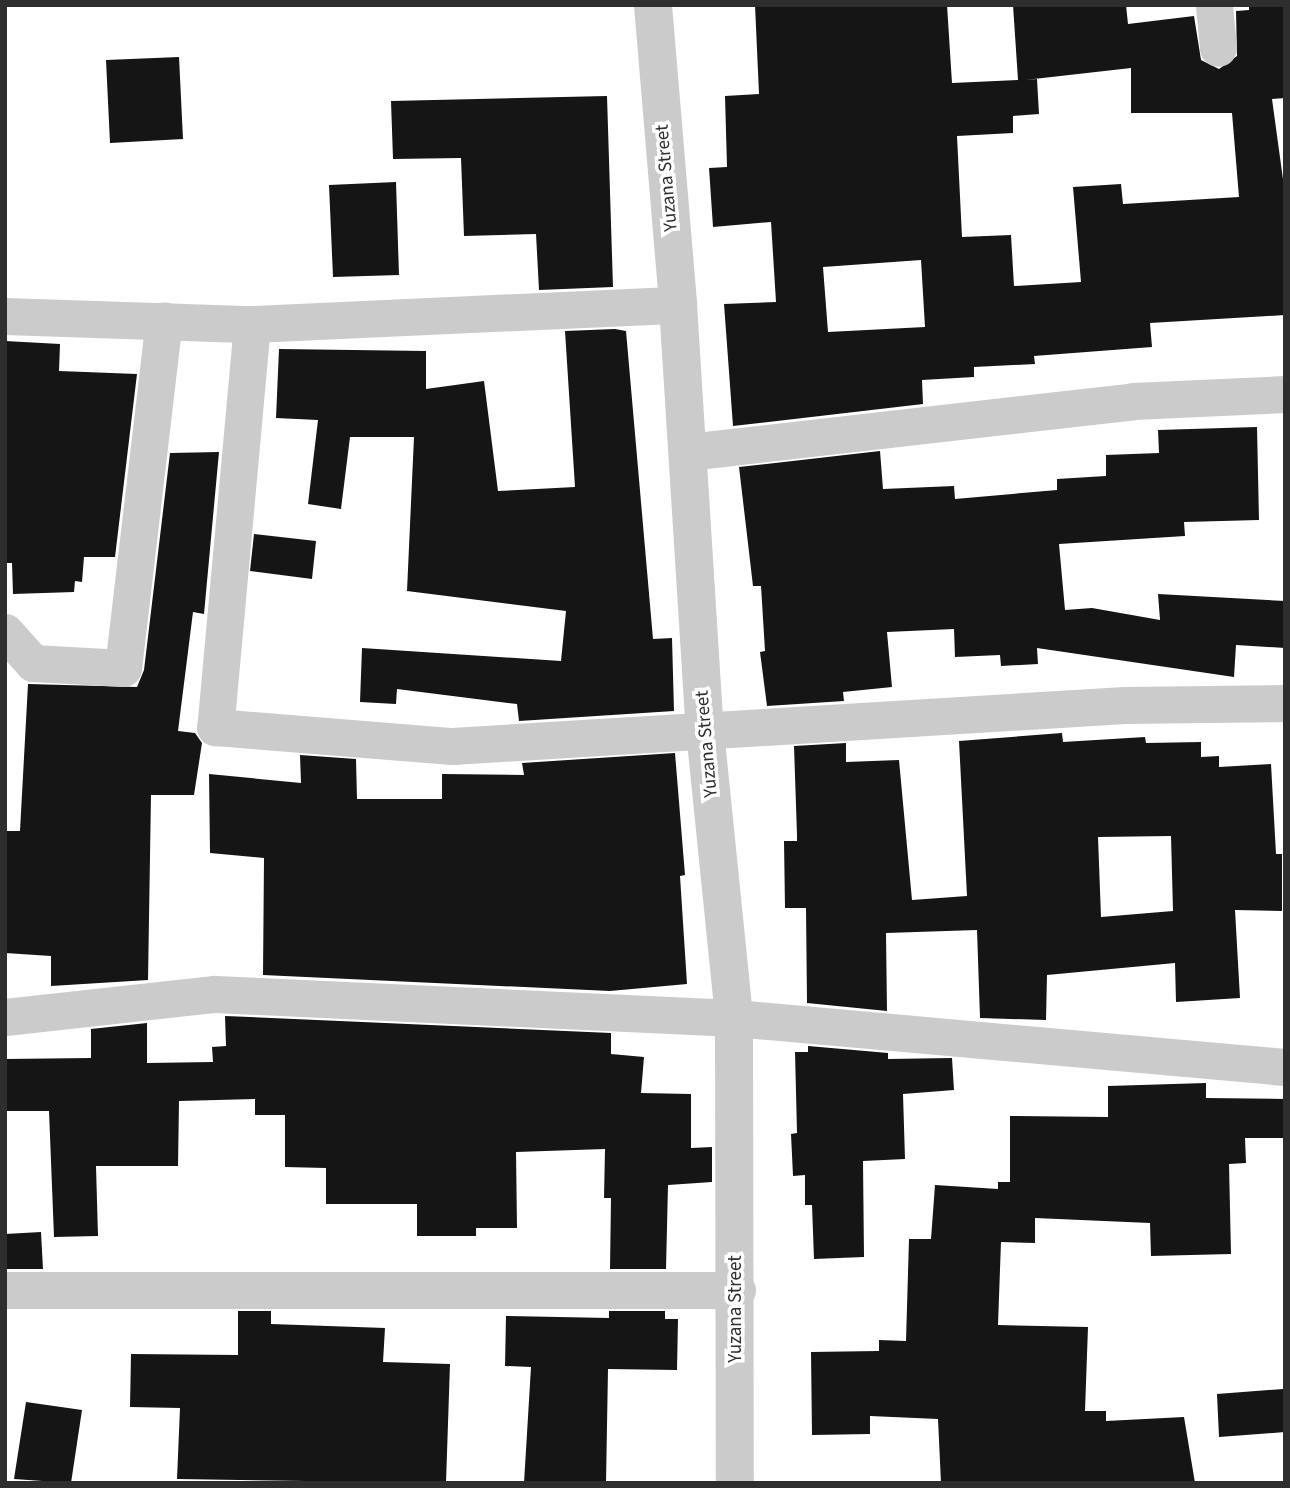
<!DOCTYPE html>
<style>
body{margin:0}
#map{position:relative;width:1290px;height:1488px;overflow:hidden;background:#fff;font-family:"Source Sans 3",sans-serif}
div>[style]{position:absolute}
.building>*{inset:0;background:#151515}
.minor>*{height:37px;margin:-18.5px;padding:0 18.5px;transform-origin:18.5px;border-radius:18.5px;background:#cbcbcb}
.tertiary>*{height:38px;margin:-19px;padding:0 19px;transform-origin:19px;border-radius:19px;background:#cbcbcb}
span{translate:-50% -50%;white-space:nowrap;text-align:center;line-height:1.15;-webkit-text-stroke:7px #fff;paint-order:stroke}
.street-label{font-size:19px;color:#2e2e2e}
.frame{position:absolute;inset:0;border:7px solid #2e2e2e;pointer-events:none}
</style>
<div id="map">
<div class="building">
<div style="clip-path:polygon(evenodd,755px 5px,947px 5px,952px 83px,1018px 80px,1013px 5px,1126px 5px,1128px 24px,1194px 16px,1201px 60px,1219px 69px,1237px 56px,1236px 11px,1249px 10px,1249px 5px,1285px 5px,1285px 98px,1272px 99px,1285px 194px,1285px 315px,1150px 323px,1152px 347px,1034px 356px,1035px 364px,974px 367px,974px 377px,922px 380px,923px 404px,733px 426px,724px 304px,776px 302px,771px 222px,713px 227px,709px 168px,727px 167px,725px 96px,759px 94px,755px 5px,1131px 68px,1131px 113px,1232px 113px,1239px 197px,1123px 204px,1121px 184px,1073px 187px,1081px 282px,1014px 286px,1011px 235px,962px 237px,957px 136px,1013px 133px,1013px 116px,1039px 114px,1037px 79px,1025px 80px,1131px 68px,755px 5px,921px 260px,925px 327px,828px 332px,823px 267px,921px 260px)"></div>
<div style="clip-path:polygon(179px 57px,183px 139px,110px 143px,106px 60px)"></div>
<div style="clip-path:polygon(607px 96px,613px 287px,539px 290px,536px 234px,464px 236px,461px 158px,393px 159px,391px 101px)"></div>
<div style="clip-path:polygon(396px 182px,399px 275px,333px 277px,329px 185px)"></div>
<div style="clip-path:polygon(615px 329px,626px 331px,653px 639px,672px 638px,674px 711px,519px 721px,517px 704px,397px 689px,396px 704px,360px 702px,362px 648px,561px 661px,566px 611px,407px 591px,414px 437px,350px 437px,341px 509px,308px 504px,318px 420px,276px 418px,279px 349px,426px 351px,426px 389px,484px 381px,498px 491px,575px 487px,565px 331px)"></div>
<div style="clip-path:polygon(5px 341px,60px 344px,59px 371px,137px 374px,115px 557px,84px 557px,82px 582px,75px 581px,74px 592px,13px 594px,12px 563px,5px 563px)"></div>
<div style="clip-path:polygon(1257px 427px,1259px 520px,1184px 522px,1185px 536px,1059px 544px,1065px 610px,1092px 608px,1160px 620px,1158px 594px,1285px 601px,1285px 648px,1236px 645px,1234px 677px,1037px 648px,1038px 664px,1001px 666px,1000px 655px,955px 657px,954px 629px,887px 632px,892px 687px,843px 692px,844px 701px,767px 706px,760px 652px,765px 651px,761px 586px,753px 586px,739px 467px,880px 451px,883px 489px,954px 486px,955px 499px,1057px 490px,1057px 479px,1106px 476px,1106px 455px,1159px 453px,1158px 430px)"></div>
<div style="clip-path:polygon(219px 452px,204px 614px,193px 612px,178px 731px,195px 733px,202px 743px,194px 795px,151px 795px,148px 980px,51px 986px,51px 956px,5px 953px,5px 831px,20px 831px,28px 684px,137px 687px,144px 670px,170px 453px)"></div>
<div style="clip-path:polygon(254px 534px,316px 541px,312px 579px,250px 571px)"></div>
<div style="clip-path:polygon(evenodd,1062px 733px,1063px 742px,1145px 737px,1146px 743px,1201px 742px,1201px 757px,1219px 756px,1219px 767px,1271px 764px,1276px 854px,1282px 854px,1282px 911px,1235px 910px,1240px 998px,1176px 1002px,1175px 963px,1047px 975px,1046px 1020px,980px 1018px,977px 930px,886px 933px,887px 1011px,807px 1003px,806px 908px,785px 908px,784px 841px,797px 841px,797px 835px,794px 746px,846px 743px,846px 762px,899px 760px,912px 900px,967px 896px,959px 741px,1062px 733px,1171px 836px,1173px 911px,1101px 917px,1098px 837px,1171px 836px)"></div>
<div style="clip-path:polygon(675px 753px,685px 875px,680px 876px,687px 984px,610px 991px,263px 975px,264px 858px,210px 853px,209px 774px,301px 783px,300px 755px,356px 759px,357px 799px,442px 799px,442px 774px,524px 775px,522px 763px)"></div>
<div style="clip-path:polygon(225px 1016px,611px 1033px,611px 1054px,644px 1057px,641px 1093px,691px 1094px,691px 1148px,712px 1147px,712px 1182px,668px 1185px,666px 1269px,610px 1269px,611px 1198px,604px 1198px,605px 1149px,516px 1152px,517px 1228px,476px 1228px,476px 1236px,417px 1236px,417px 1204px,326px 1204px,326px 1168px,285px 1167px,285px 1115px,255px 1115px,255px 1099px,179px 1101px,178px 1166px,96px 1166px,98px 1236px,54px 1237px,49px 1111px,5px 1111px,5px 1059px,91px 1058px,91px 1029px,147px 1023px,147px 1063px,213px 1062px,212px 1047px,226px 1046px)"></div>
<div style="clip-path:polygon(808px 1046px,888px 1053px,888px 1059px,952px 1058px,954px 1090px,903px 1094px,905px 1159px,863px 1161px,864px 1257px,814px 1259px,812px 1205px,805px 1205px,805px 1175px,793px 1176px,791px 1134px,797px 1133px,795px 1052px,808px 1052px)"></div>
<div style="clip-path:polygon(1206px 1083px,1206px 1098px,1285px 1099px,1285px 1138px,1245px 1138px,1246px 1163px,1229px 1164px,1231px 1254px,1151px 1256px,1150px 1223px,1035px 1218px,1035px 1243px,1001px 1242px,998px 1325px,1088px 1327px,1085px 1411px,1106px 1411px,1106px 1421px,1184px 1417px,1195px 1483px,941px 1483px,938px 1419px,870px 1416px,870px 1434px,812px 1435px,811px 1352px,879px 1351px,879px 1340px,906px 1341px,909px 1239px,931px 1239px,935px 1185px,998px 1189px,998px 1182px,1010px 1182px,1010px 1116px,1108px 1117px,1108px 1086px)"></div>
<div style="clip-path:polygon(41px 1232px,43px 1269px,5px 1269px,5px 1234px)"></div>
<div style="clip-path:polygon(238px 1311px,271px 1311px,271px 1324px,385px 1328px,383px 1362px,450px 1364px,446px 1483px,177px 1479px,180px 1408px,130px 1407px,131px 1354px,238px 1355px)"></div>
<div style="clip-path:polygon(609px 1311px,665px 1311px,665px 1319px,678px 1319px,677px 1370px,608px 1369px,606px 1483px,524px 1483px,531px 1367px,505px 1366px,506px 1316px,609px 1318px)"></div>
<div style="clip-path:polygon(1283px 1389px,1285px 1432px,1219px 1437px,1217px 1394px)"></div>
<div style="clip-path:polygon(26px 1402px,82px 1410px,71px 1483px,14px 1479px)"></div>
</div>
<div class="minor">
<div style="left:1214px;top:5px;width:43px;rotate:84.7deg"></div>
<div style="left:5px;top:316px;width:247px;rotate:1.9deg"></div>
<div style="left:252px;top:324px;width:426px;rotate:-2.6deg"></div>
<div style="left:252px;top:324px;width:405px;rotate:95.2deg"></div>
<div style="left:215px;top:727px;width:238px;rotate:4.6deg"></div>
<div style="left:452px;top:746px;width:674px;rotate:-3.49deg"></div>
<div style="left:1125px;top:705px;width:160px;rotate:-0.7deg"></div>
<div style="left:688px;top:452px;width:448px;rotate:-6.5deg"></div>
<div style="left:1133px;top:401px;width:152px;rotate:-2.6deg"></div>
<div style="left:5px;top:632px;width:42px;rotate:47.9deg"></div>
<div style="left:33px;top:663px;width:90px;rotate:3.2deg"></div>
<div style="left:123px;top:668px;width:350px;rotate:-83.3deg"></div>
<div style="left:5px;top:1017px;width:211px;rotate:-6.3deg"></div>
<div style="left:215px;top:994px;width:520px;rotate:2.65deg"></div>
<div style="left:734px;top:1018px;width:553px;rotate:5.08deg"></div>
<div style="left:5px;top:1290px;width:732px"></div>
</div>
<div class="tertiary">
<div style="left:653px;top:5px;width:301px;rotate:85.2deg"></div>
<div style="left:678px;top:305px;width:427px;rotate:86.4deg"></div>
<div style="left:705px;top:731px;width:288px;rotate:84.2deg"></div>
<div style="left:734px;top:1018px;width:465px;rotate:89.9deg"></div>
</div>
<div class="street-label">
<span style="left:667px;top:178px;rotate:-95deg">Yuzana Street</span>
<span style="left:707px;top:744px;rotate:-95deg">Yuzana Street</span>
<span style="left:736px;top:1309px;rotate:-90deg">Yuzana Street</span>
</div>
<div class="frame"></div>
</div>
